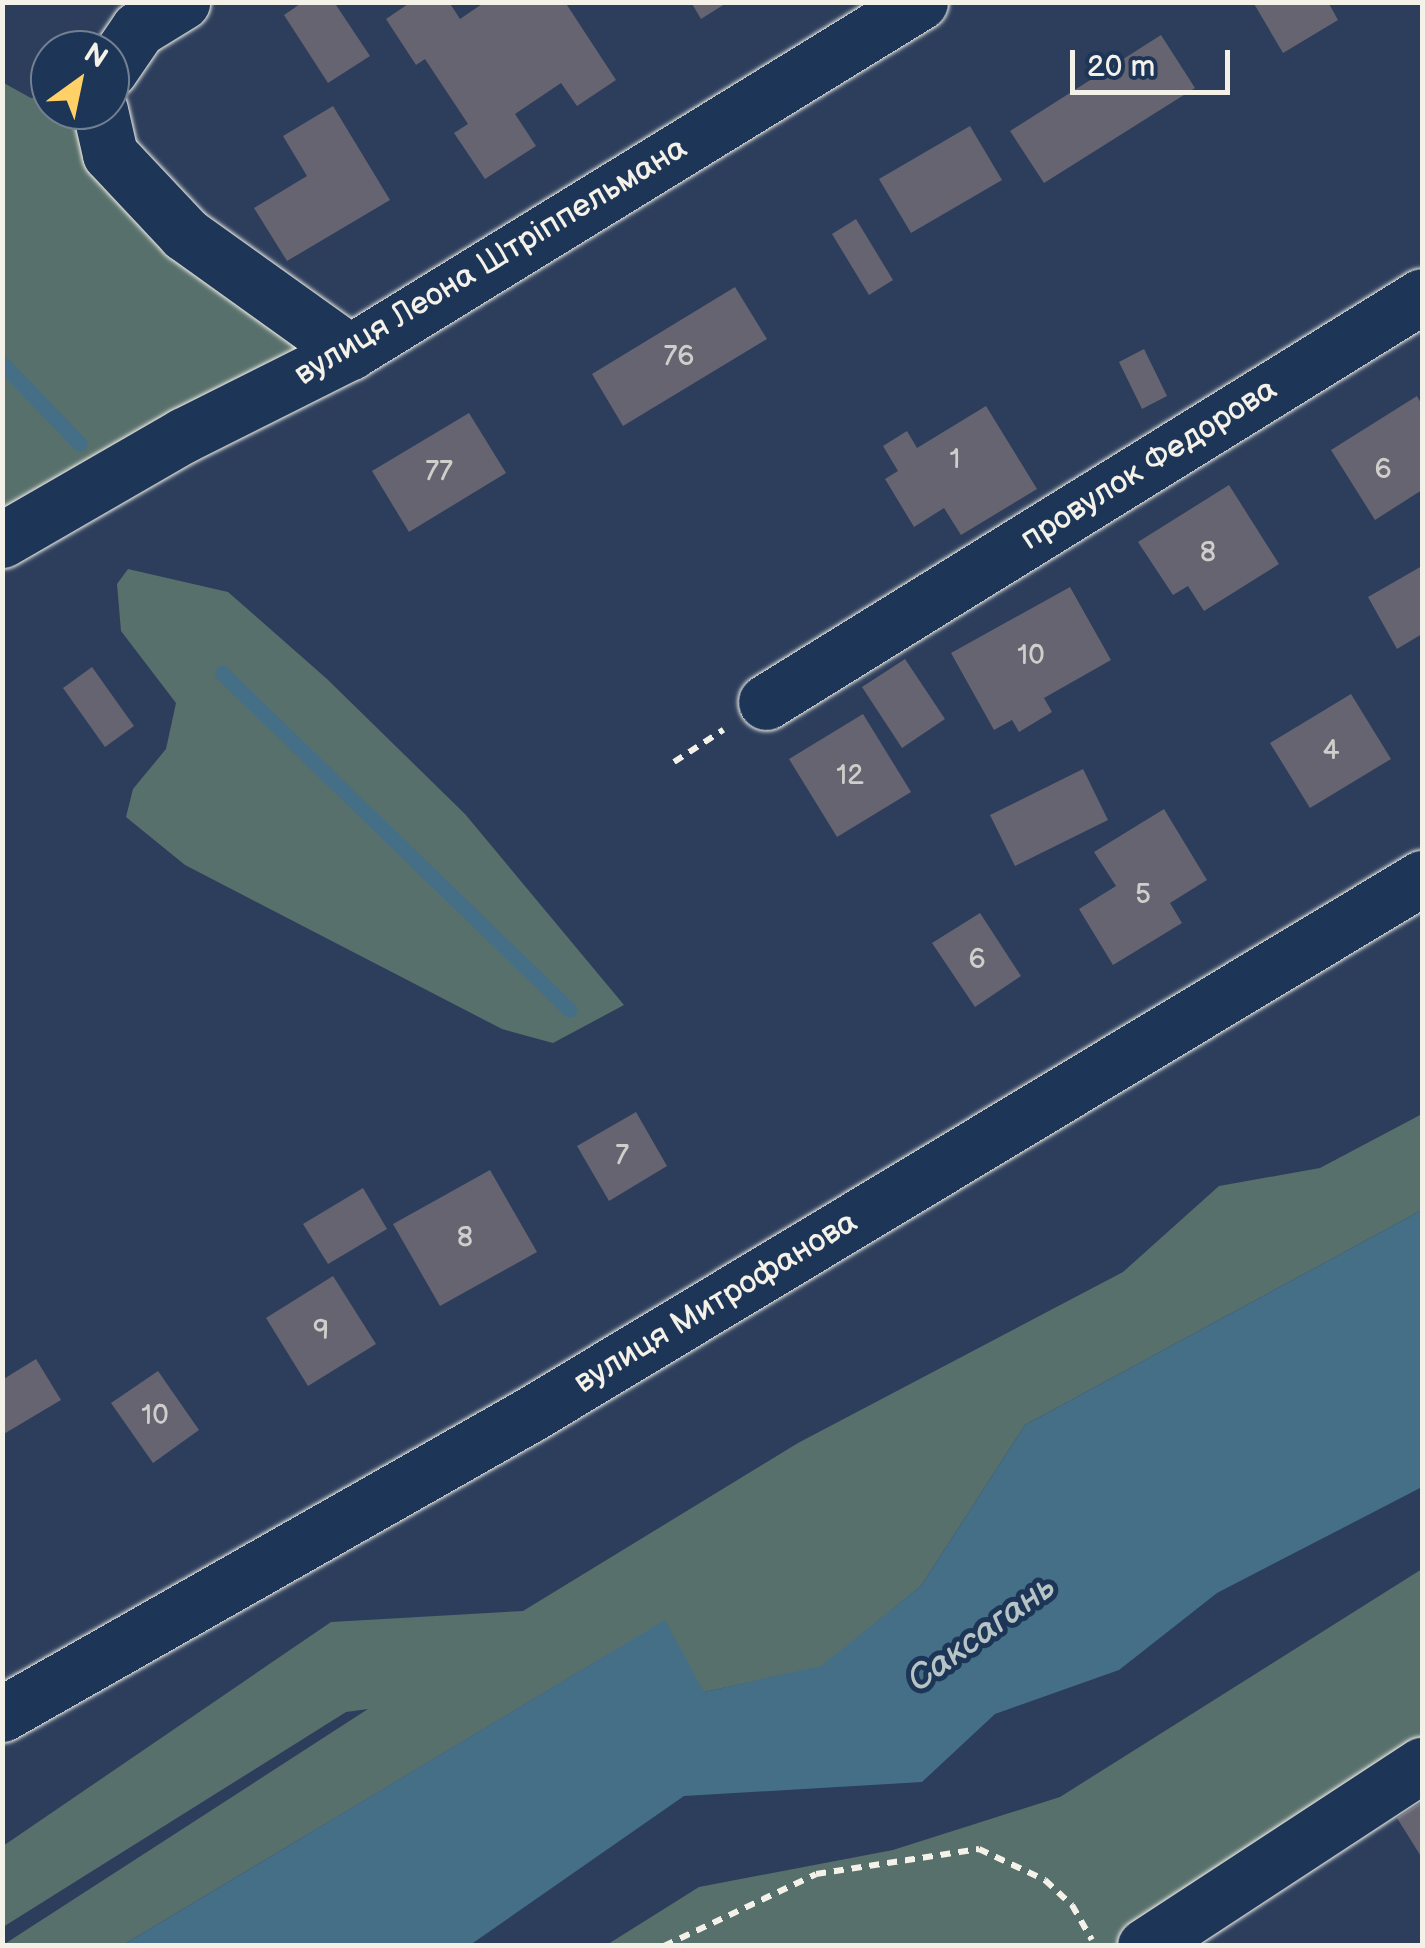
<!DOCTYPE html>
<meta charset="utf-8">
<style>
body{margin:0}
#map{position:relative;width:1425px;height:1948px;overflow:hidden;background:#2c3e5c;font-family:"Balsamiq Sans",sans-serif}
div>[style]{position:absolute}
.green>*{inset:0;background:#58706c}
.water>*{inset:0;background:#446f87}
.stream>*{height:15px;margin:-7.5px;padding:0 7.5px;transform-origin:7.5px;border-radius:7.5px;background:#446f87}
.building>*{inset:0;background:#666471}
.path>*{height:6px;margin-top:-3px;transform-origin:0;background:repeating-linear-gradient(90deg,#f4f1e8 0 10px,transparent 0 18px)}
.roads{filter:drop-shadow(0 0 2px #f4f1e8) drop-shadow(0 0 2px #f4f1e8)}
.minor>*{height:55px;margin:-27.5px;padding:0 27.5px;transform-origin:27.5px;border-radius:27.5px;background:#1d3557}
span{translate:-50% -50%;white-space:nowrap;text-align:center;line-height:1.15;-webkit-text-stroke:10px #1d3557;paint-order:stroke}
.number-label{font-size:28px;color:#d0ceca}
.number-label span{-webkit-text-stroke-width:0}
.street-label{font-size:32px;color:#f4f1e8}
.water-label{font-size:35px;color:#b6c4c6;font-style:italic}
.frame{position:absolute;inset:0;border:5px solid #f4f1e8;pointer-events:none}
.north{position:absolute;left:30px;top:30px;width:100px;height:100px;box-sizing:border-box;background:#1d3557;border:2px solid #738091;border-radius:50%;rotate:33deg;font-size:28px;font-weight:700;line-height:40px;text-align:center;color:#f4f1e8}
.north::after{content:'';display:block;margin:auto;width:35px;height:45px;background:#ffd166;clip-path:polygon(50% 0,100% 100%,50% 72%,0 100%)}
.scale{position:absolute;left:1070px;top:50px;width:160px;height:45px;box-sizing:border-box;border:5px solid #f4f1e8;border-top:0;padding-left:12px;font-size:30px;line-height:35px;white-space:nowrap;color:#f4f1e8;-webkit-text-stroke:8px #1d3557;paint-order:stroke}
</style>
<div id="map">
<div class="green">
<div style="clip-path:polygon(2px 82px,31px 98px,50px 96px,50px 110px,100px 110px,110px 154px,350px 352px,2px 540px)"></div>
<div style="clip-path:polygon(128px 569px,228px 592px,327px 679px,465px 814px,624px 1005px,553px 1043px,502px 1029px,185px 865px,126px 817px,133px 789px,166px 749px,176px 703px,121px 631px,117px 584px)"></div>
<div style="clip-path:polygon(1422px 1114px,1422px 1210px,1025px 1425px,921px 1586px,821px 1667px,704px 1692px,609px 1654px,123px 1945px,3px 1945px,368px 1709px,346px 1712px,3px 1927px,3px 1846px,331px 1622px,523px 1611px,798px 1443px,1123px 1272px,1219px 1186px,1320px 1168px)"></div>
<div style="clip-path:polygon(1422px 1569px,1422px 1765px,1145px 1945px,605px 1946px,699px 1887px,893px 1850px,1060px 1797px)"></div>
</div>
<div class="water">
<div style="clip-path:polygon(1422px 1210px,1422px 1487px,1217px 1593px,1119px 1670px,995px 1714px,922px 1782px,684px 1796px,470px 1945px,123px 1945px,665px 1620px,704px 1692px,821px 1666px,921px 1586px,1025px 1425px)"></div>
</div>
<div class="stream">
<div style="left:2px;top:363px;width:112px;rotate:46.1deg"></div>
<div style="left:222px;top:673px;width:484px;rotate:44.1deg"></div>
</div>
<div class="building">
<div style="clip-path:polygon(303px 2px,334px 2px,370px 56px,328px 83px,284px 15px)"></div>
<div style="clip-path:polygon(411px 2px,449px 2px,460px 19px,485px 2px,565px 2px,616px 80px,577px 106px,561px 83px,515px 114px,536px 146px,485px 179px,454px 133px,468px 124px,425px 59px,416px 65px,386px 19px)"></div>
<div style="clip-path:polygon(691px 2px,728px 2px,701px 19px)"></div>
<div style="clip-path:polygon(1253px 2px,1328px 2px,1338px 20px,1283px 53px)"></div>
<div style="clip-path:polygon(1161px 35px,1195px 88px,1044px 183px,1010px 131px)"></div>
<div style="clip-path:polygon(333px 106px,390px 200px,287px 261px,254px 208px,307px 176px,283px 136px)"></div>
<div style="clip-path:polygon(970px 126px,1002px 180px,911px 233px,879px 179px)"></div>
<div style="clip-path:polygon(856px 219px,893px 280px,869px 295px,832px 234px)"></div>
<div style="clip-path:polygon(735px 287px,767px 339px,623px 426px,592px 374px)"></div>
<div style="clip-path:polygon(1144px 349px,1167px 396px,1142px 409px,1119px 362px)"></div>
<div style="clip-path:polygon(1417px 396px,1422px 405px,1422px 490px,1375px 520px,1331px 450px)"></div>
<div style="clip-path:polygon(986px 406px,1037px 489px,961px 535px,944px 508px,914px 527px,885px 479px,898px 471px,883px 446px,907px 431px,917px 448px)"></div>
<div style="clip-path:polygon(469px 413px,506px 473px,409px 532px,372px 471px)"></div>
<div style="clip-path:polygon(1229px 485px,1279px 564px,1204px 611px,1188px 586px,1173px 595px,1138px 542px)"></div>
<div style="clip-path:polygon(1422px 566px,1422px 634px,1397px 649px,1368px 597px)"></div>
<div style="clip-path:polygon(1070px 587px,1111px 660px,1044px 698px,1052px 712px,1019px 732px,1012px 720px,994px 730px,951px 653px)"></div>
<div style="clip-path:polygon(905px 659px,945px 719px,902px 748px,862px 687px)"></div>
<div style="clip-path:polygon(92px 667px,134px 726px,105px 747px,63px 688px)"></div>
<div style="clip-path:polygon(1351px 694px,1391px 759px,1310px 808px,1270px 743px)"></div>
<div style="clip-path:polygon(863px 714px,911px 792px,837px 837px,789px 759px)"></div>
<div style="clip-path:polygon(1083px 769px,1108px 820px,1015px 866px,990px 815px)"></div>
<div style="clip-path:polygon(1164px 809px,1207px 880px,1170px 903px,1182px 923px,1113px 965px,1079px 909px,1116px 886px,1094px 852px)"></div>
<div style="clip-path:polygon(980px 913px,1021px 976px,975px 1007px,932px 943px)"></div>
<div style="clip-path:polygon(636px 1112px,667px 1166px,609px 1201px,577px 1146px)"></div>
<div style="clip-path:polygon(490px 1170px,537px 1252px,440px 1306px,393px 1224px)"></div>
<div style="clip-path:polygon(363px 1188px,387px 1229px,328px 1264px,303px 1224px)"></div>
<div style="clip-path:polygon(333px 1276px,376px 1344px,308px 1386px,266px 1318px)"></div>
<div style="clip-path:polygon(36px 1359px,61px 1400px,2px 1435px,2px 1380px)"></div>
<div style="clip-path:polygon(158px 1371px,199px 1430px,153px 1463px,111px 1403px)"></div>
<div style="clip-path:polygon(1422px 1802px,1422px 1858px,1397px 1818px)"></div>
</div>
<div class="path">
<div style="left:674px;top:762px;width:59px;rotate:-33.1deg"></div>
<div style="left:664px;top:1946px;width:168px;rotate:-25.3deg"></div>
<div style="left:816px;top:1874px;width:165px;rotate:-8.7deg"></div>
<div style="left:979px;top:1849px;width:73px;rotate:25.2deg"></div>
<div style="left:1045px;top:1880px;width:37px;rotate:43deg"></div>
<div style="left:1072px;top:1905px;width:40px;rotate:60.3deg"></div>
</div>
<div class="roads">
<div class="minor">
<div style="left:110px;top:70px;width:50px;rotate:-55.7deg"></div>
<div style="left:138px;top:29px;width:52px;rotate:-31.5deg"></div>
<div style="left:100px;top:110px;width:45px;rotate:77.2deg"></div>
<div style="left:110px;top:154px;width:110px;rotate:46.8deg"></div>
<div style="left:185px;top:234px;width:203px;rotate:35.6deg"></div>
<div style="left:2px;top:540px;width:210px;rotate:-30deg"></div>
<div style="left:184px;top:435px;width:186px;rotate:-26.6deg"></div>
<div style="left:350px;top:352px;width:669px;rotate:-31.55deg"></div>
<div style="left:766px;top:702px;width:771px;rotate:-31.75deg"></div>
<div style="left:2px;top:1714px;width:608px;rotate:-29.56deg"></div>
<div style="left:531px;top:1414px;width:1040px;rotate:-31.03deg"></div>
<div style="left:1145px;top:1946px;width:331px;rotate:-33.2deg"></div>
</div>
</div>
<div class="number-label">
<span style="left:679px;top:357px">76</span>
<span style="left:955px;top:460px">1</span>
<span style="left:1383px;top:470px">6</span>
<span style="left:439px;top:472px">77</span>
<span style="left:1208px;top:553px">8</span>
<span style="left:1031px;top:656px">10</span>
<span style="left:1331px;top:751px">4</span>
<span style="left:850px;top:776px">12</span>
<span style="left:1143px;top:895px">5</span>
<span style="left:977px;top:960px">6</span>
<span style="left:622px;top:1156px">7</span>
<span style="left:465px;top:1238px">8</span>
<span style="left:321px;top:1331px">9</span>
<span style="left:155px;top:1416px">10</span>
</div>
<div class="street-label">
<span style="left:491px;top:262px;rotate:-31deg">вулиця Леона Штріппельмана</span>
<span style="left:1149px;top:465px;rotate:-32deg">провулок Федорова</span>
<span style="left:716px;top:1303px;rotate:-31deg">вулиця Митрофанова</span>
</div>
<div class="water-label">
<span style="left:982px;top:1634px;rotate:-36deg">Саксагань</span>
</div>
<div class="frame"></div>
<div class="north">N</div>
<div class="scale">20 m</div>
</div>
